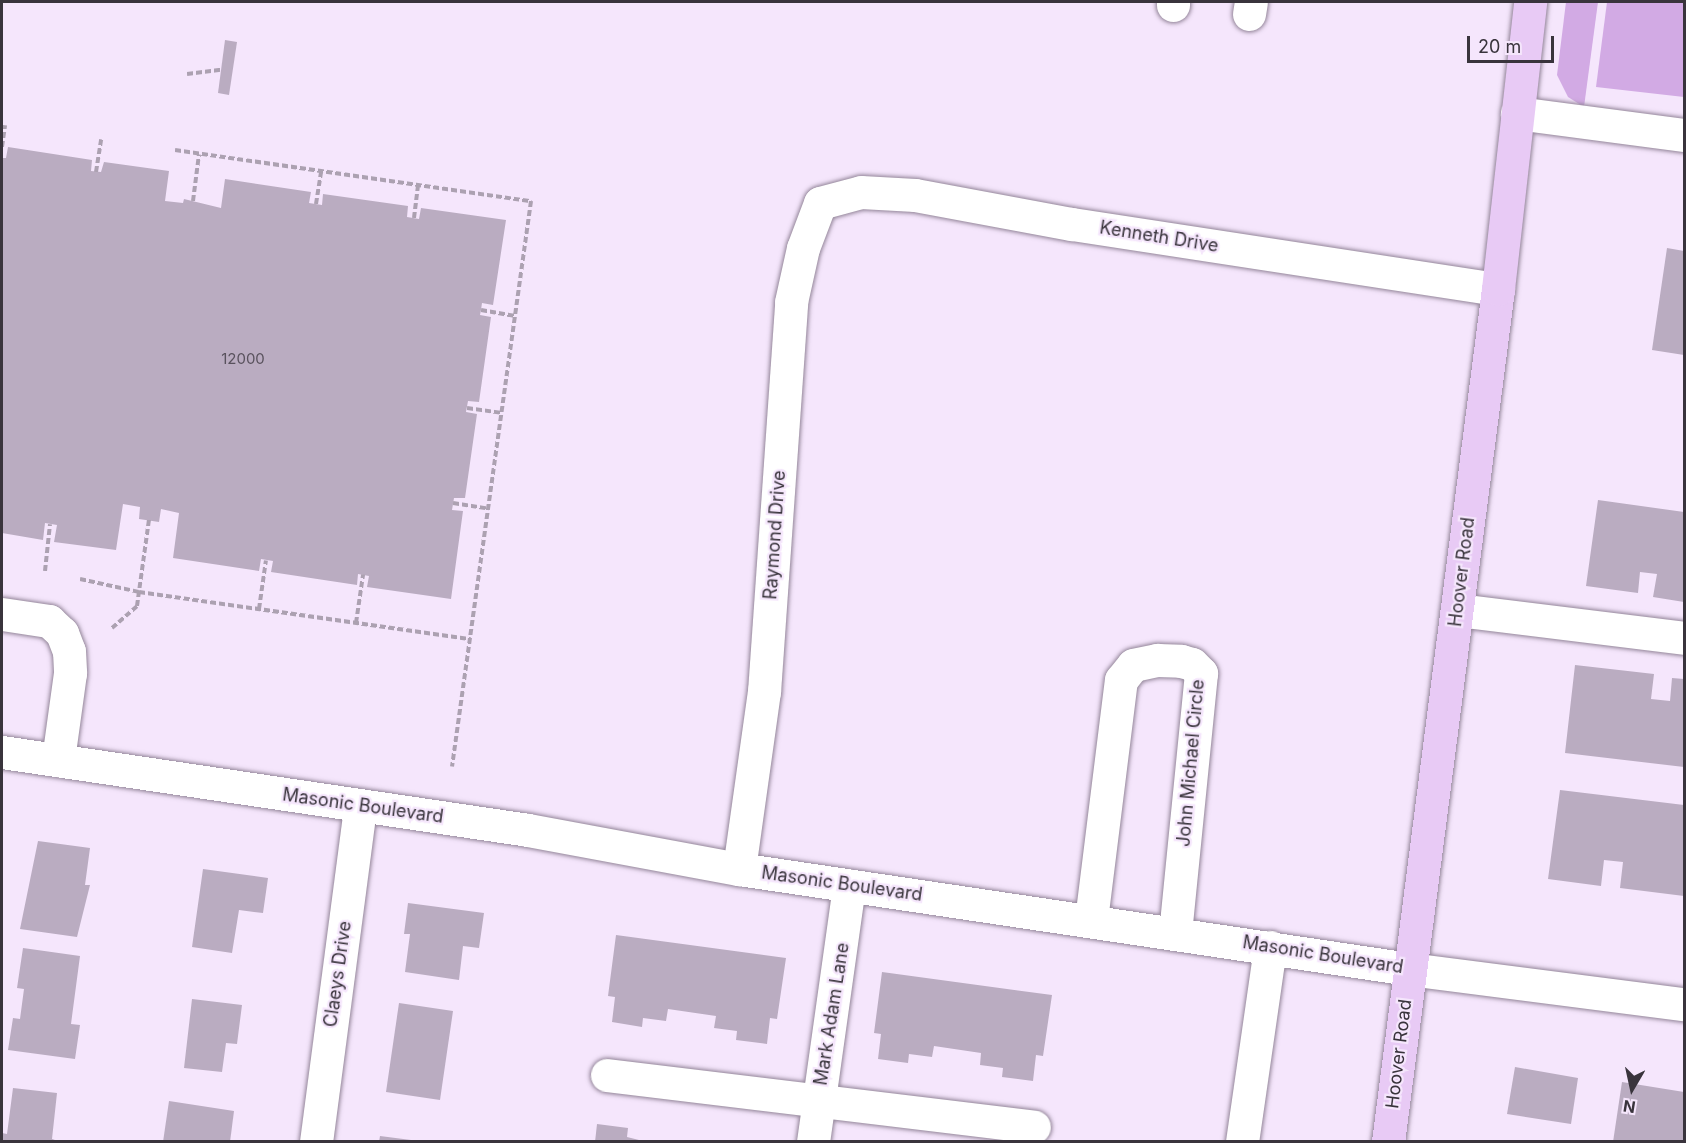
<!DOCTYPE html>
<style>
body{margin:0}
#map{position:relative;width:1686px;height:1143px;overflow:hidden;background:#f5e6fc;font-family:Inter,sans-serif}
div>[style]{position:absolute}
.green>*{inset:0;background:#d2aae4}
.building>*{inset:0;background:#baacc1}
.path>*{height:4px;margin-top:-2px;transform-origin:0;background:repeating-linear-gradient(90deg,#aca1b1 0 6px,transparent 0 9px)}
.roads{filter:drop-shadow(0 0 2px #94869a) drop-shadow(0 0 2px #94869a)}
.minor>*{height:33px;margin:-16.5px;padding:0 16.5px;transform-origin:16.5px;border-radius:16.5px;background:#fff}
.major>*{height:33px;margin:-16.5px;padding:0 16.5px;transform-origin:16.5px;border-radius:16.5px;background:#e8caf5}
span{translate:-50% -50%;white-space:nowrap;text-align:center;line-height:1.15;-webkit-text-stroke:4.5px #f5e6fc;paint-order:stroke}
.number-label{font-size:15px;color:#59525d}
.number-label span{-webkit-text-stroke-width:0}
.street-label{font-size:18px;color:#39343c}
.frame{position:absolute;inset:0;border:3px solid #39343c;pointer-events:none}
.north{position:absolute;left:1602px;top:1059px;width:60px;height:60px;-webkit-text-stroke:4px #f5e6fc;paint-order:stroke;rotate:189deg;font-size:16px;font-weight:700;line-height:24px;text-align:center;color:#39343c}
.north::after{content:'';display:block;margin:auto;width:21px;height:27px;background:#39343c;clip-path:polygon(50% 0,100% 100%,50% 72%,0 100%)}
.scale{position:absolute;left:1467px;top:36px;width:87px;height:27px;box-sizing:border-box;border:3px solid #39343c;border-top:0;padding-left:8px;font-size:18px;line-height:21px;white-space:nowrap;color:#39343c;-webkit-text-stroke:4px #f5e6fc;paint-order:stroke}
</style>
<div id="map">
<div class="green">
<div style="clip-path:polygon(1566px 2px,1598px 2px,1584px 107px,1568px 97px,1557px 75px)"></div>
<div style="clip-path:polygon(1607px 2px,1684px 2px,1684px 97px,1596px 87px)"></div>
</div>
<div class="building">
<div style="clip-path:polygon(225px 40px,237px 42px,229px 95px,218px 93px)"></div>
<div style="clip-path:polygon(8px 147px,92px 160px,91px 171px,101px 172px,104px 162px,169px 171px,165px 201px,183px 203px,184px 199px,221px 208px,225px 179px,311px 192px,309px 203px,322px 205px,323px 194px,408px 206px,407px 217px,419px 219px,421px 208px,506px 220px,493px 305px,482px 303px,481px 310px,480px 315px,491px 317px,479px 402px,468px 401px,466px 412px,477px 414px,465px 498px,454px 498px,452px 510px,463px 511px,451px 599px,367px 587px,369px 576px,358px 574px,357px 585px,271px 572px,273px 561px,261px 559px,259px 571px,173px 558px,179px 513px,161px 509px,159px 522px,139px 519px,140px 507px,123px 504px,116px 550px,54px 542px,57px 525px,45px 523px,43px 540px,2px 533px,2px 158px,6px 158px)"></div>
<div style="clip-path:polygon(1667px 248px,1684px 251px,1684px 355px,1652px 350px)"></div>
<div style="clip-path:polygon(1598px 500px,1684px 512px,1684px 602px,1653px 597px,1657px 574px,1640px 572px,1638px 593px,1586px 586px)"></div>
<div style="clip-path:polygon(1575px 665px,1654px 674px,1651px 699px,1670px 701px,1672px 678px,1684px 679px,1684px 767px,1565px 753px)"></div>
<div style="clip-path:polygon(1560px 790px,1684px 805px,1684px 896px,1620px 888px,1623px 862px,1604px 860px,1601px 886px,1548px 879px)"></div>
<div style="clip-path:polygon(38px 841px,90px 848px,85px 885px,90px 885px,77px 937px,20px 929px)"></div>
<div style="clip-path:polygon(203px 869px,268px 878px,263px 913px,239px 910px,232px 953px,192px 947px)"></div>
<div style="clip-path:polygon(408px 903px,484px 913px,479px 948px,463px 946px,459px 980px,405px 972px,410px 934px,404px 934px)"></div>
<div style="clip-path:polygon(616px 935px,786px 958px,777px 1019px,770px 1018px,767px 1044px,736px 1040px,737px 1031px,714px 1028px,716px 1016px,668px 1009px,666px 1021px,643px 1018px,642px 1027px,612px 1022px,615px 997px,608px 996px)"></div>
<div style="clip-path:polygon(23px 948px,80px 956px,71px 1024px,80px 1025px,75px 1059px,8px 1050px,13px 1018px,20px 1019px,24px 989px,17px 988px)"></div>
<div style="clip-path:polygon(882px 972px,1052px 995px,1043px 1056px,1036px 1055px,1033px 1081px,1002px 1077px,1003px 1068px,980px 1065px,981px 1053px,934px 1046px,932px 1057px,909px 1054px,908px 1063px,878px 1059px,881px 1034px,874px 1033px)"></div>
<div style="clip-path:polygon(192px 999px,242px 1005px,237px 1044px,226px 1043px,222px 1072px,184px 1068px)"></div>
<div style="clip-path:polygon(399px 1003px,453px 1011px,440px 1100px,386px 1092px)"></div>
<div style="clip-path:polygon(1515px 1067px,1578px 1078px,1571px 1124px,1507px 1114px)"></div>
<div style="clip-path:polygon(1622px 1082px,1684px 1092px,1684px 1142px,1613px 1142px)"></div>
<div style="clip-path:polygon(13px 1088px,57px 1093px,52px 1139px,61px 1142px,2px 1142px,2px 1133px,7px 1134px)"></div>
<div style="clip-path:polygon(169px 1101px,234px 1111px,230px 1142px,163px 1142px)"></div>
<div style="clip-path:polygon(597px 1124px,628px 1128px,627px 1137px,647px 1142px,595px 1142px)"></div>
<div style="clip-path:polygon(380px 1136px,411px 1140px,411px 1142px,379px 1142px)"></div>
</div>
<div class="path">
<div style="left:187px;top:74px;width:34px;rotate:-7deg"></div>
<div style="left:2px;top:147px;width:22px;rotate:-82deg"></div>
<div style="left:175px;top:150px;width:360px;rotate:8.2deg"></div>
<div style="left:531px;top:201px;width:571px;rotate:97.95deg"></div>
<div style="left:96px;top:172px;width:33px;rotate:-81deg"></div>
<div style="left:193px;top:201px;width:47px;rotate:-82.7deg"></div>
<div style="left:316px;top:204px;width:33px;rotate:-81deg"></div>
<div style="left:414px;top:218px;width:33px;rotate:-83deg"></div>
<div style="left:481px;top:310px;width:35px;rotate:10deg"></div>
<div style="left:467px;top:408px;width:35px;rotate:8deg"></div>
<div style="left:453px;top:503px;width:36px;rotate:9deg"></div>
<div style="left:45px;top:571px;width:47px;rotate:-83.9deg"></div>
<div style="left:80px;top:579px;width:60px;rotate:12.4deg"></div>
<div style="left:139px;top:592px;width:335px;rotate:8.1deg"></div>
<div style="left:259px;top:609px;width:49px;rotate:-81.9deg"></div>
<div style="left:356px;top:623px;width:49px;rotate:-81.7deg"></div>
<div style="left:112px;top:628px;width:33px;rotate:-41deg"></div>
<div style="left:137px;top:606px;width:87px;rotate:-82.1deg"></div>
</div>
<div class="roads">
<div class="minor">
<div style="left:1173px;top:5px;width:3px;rotate:-90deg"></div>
<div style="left:1249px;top:14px;width:12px;rotate:-81deg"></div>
<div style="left:1517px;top:113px;width:168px;rotate:7.5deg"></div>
<div style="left:1457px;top:610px;width:229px;rotate:7deg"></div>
<div style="left:2px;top:614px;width:48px;rotate:8.5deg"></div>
<div style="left:49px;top:621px;width:18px;rotate:43deg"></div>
<div style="left:62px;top:633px;width:19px;rotate:69deg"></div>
<div style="left:69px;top:651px;width:22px;rotate:87deg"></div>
<div style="left:70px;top:673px;width:88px;rotate:97.9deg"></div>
<div style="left:2px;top:752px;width:532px;rotate:8.43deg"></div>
<div style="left:528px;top:830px;width:215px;rotate:10.5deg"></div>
<div style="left:739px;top:869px;width:677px;rotate:8.49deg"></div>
<div style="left:1409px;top:969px;width:277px;rotate:7.3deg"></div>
<div style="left:739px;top:869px;width:179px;rotate:-82deg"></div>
<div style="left:764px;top:692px;width:391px;rotate:-86deg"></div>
<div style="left:791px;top:302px;width:55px;rotate:-77.5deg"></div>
<div style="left:803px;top:248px;width:48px;rotate:-69.3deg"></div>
<div style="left:820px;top:203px;width:42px;rotate:-15deg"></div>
<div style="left:861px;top:192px;width:54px;rotate:3.2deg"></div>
<div style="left:915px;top:195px;width:160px;rotate:10.5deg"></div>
<div style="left:1072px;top:224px;width:431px;rotate:8.7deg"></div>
<div style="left:1091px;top:920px;width:242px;rotate:-82.9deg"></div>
<div style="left:1121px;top:680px;width:19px;rotate:-51deg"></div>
<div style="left:1133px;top:665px;width:25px;rotate:-12deg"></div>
<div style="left:1157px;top:660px;width:24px;rotate:2deg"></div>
<div style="left:1181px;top:661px;width:11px;rotate:15deg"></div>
<div style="left:1192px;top:664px;width:13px;rotate:45deg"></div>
<div style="left:1201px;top:673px;width:260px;rotate:95.7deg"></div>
<div style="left:607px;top:1075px;width:430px;rotate:6.9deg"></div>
<div style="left:316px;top:1142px;width:339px;rotate:-82.5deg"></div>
<div style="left:813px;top:1142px;width:259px;rotate:-82deg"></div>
<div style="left:1242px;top:1142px;width:197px;rotate:-81.8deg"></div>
</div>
<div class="major">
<div style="left:1388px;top:1142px;width:860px;rotate:-82.65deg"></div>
<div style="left:1498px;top:289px;width:289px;rotate:-83.6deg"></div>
</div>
</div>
<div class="number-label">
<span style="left:243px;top:359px">12000</span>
</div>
<div class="street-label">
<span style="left:1159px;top:237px;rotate:9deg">Kenneth Drive</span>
<span style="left:775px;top:535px;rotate:-86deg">Raymond Drive</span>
<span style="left:1462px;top:572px;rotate:-83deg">Hoover Road</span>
<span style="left:1191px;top:763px;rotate:-85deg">John Michael Circle</span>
<span style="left:363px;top:806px;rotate:8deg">Masonic Boulevard</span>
<span style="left:842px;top:884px;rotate:8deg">Masonic Boulevard</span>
<span style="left:1323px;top:955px;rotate:9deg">Masonic Boulevard</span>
<span style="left:338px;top:974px;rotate:-82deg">Claeys Drive</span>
<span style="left:832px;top:1014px;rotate:-81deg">Mark Adam Lane</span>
<span style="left:1399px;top:1054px;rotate:-83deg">Hoover Road</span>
</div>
<div class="frame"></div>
<div class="north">N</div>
<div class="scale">20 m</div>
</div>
